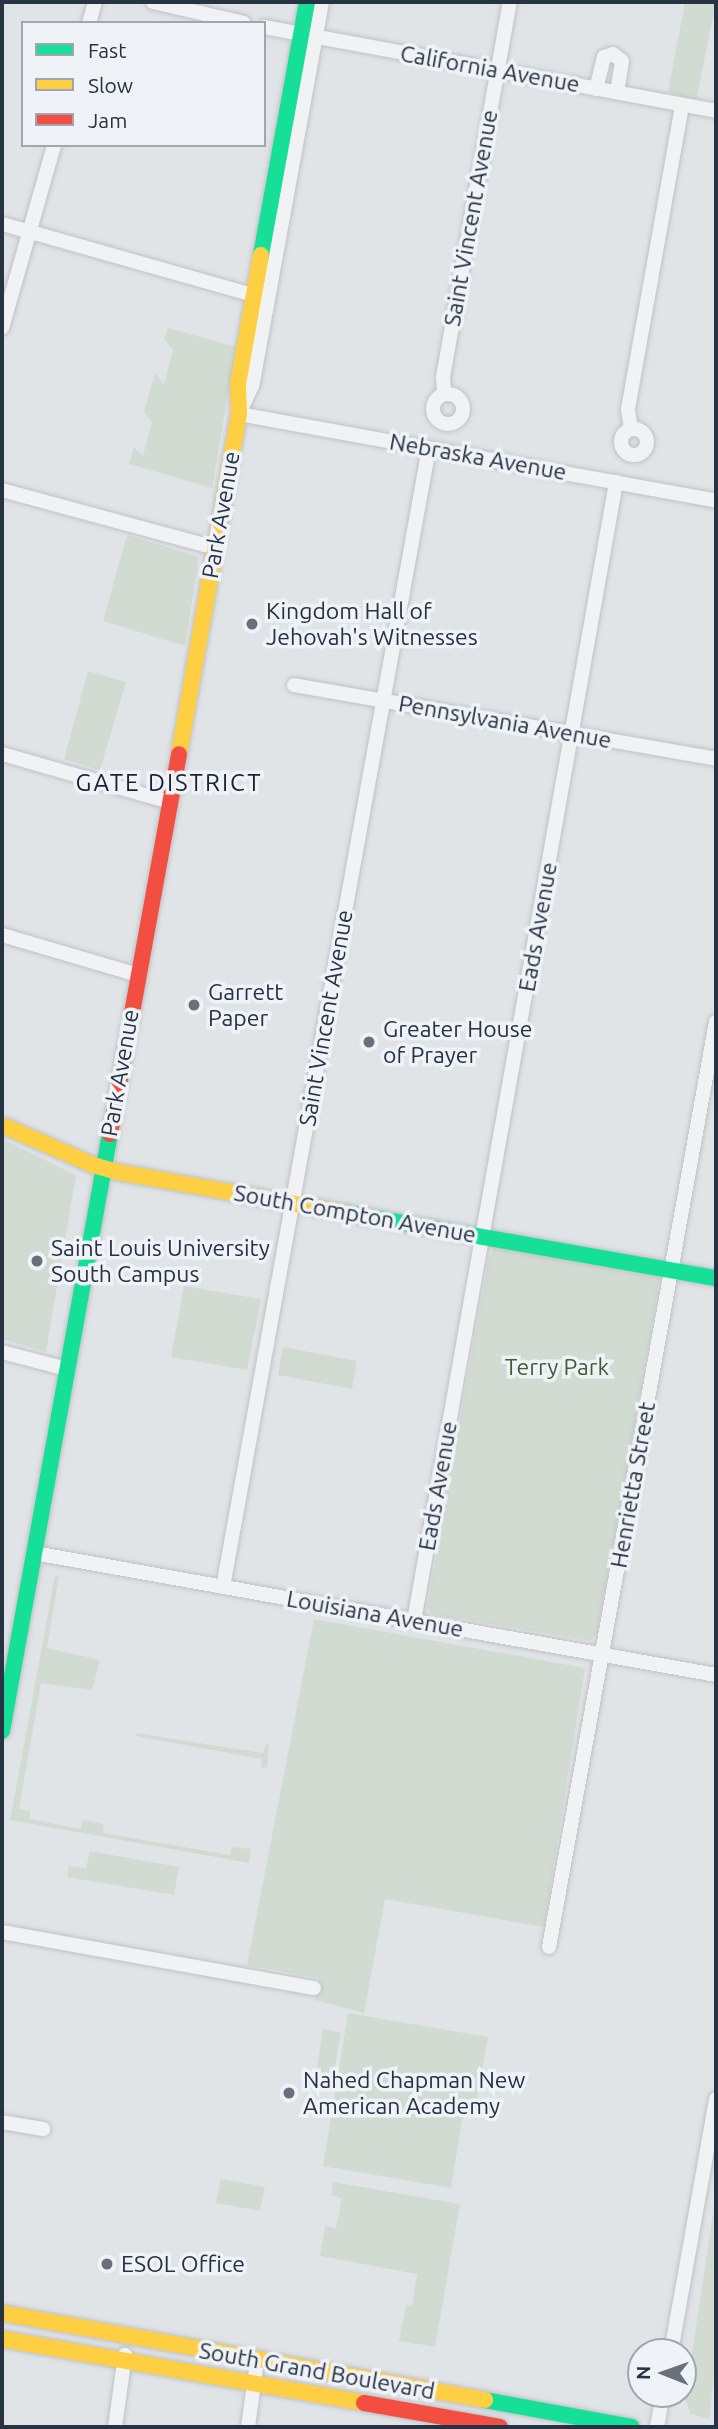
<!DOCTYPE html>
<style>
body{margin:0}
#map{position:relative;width:718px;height:2429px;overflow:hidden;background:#e1e4e7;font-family:Ubuntu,sans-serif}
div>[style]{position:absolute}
.green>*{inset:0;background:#d2dbd1}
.roads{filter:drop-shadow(0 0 2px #bfc2c5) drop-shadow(0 0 2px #bfc2c5)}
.street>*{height:14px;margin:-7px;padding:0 7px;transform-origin:7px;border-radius:7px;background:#f1f2f3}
.street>.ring{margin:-7px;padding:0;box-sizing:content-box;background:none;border:14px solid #f1f2f3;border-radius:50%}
.fast>*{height:16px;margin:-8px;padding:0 8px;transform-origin:8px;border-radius:8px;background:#16e098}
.slow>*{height:16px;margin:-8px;padding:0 8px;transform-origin:8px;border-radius:8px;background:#ffcf43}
.jam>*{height:16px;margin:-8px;padding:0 8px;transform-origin:8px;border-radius:8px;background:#f24e42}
.dots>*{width:19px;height:19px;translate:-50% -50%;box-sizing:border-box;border:4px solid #eff3f7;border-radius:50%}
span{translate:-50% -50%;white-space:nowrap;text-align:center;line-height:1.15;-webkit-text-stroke:7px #eff3f7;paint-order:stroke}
.street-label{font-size:23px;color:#273242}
.poi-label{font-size:23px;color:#273242}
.left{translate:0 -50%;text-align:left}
.park-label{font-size:23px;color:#3e5f33}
.neighbourhood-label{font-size:24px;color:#192332;letter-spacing:2px}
.frame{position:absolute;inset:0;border:4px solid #273242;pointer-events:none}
.legend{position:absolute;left:21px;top:21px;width:245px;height:126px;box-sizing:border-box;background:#eff3f7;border:2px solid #9fa6af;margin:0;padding:9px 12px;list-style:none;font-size:21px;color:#273242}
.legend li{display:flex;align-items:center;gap:14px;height:35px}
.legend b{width:35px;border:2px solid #9fa6af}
.north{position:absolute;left:627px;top:2338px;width:70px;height:70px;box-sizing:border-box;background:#eff3f7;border:2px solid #9fa6af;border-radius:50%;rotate:271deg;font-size:19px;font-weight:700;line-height:28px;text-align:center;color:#273242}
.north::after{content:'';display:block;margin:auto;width:24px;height:32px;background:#68707c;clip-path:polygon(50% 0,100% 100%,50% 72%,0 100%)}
</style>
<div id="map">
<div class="green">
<div style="clip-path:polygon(685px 2px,716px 2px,696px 102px,668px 92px)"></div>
<div style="clip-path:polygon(168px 328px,236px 347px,212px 488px,129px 464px,134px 447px,143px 456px,152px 422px,144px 412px,155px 373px,164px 384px,173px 350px,164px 339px)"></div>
<div style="clip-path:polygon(127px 535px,199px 557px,185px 646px,103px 621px)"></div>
<div style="clip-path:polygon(88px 671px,126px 682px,100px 770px,64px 759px)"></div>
<div style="clip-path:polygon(2px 1139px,76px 1175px,46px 1352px,2px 1339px)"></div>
<div style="clip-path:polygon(495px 1248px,658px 1277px,660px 1280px,597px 1633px,591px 1641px,433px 1614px,427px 1608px,489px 1256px)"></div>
<div style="clip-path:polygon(184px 1286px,261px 1299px,247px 1370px,171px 1357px)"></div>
<div style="clip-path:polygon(283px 1347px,357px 1361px,352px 1389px,278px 1375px)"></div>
<div style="clip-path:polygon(55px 1576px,59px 1576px,47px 1648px,100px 1660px,92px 1690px,41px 1683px,19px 1809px,30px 1811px,30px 1819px,81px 1829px,83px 1820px,104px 1824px,103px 1833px,230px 1855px,232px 1847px,251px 1849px,249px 1863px,10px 1820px)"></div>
<div style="clip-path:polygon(314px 1619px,585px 1668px,544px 1927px,385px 1899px,364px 2013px,315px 2000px,319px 1978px,247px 1965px)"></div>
<div style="clip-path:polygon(136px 1733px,263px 1753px,266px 1744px,269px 1744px,267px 1767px,261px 1768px,262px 1759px,135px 1736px)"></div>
<div style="clip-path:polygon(90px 1851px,179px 1867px,174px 1895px,67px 1877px,69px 1866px,86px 1868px)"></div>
<div style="clip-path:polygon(348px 2013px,488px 2037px,475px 2110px,464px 2109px,451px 2188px,323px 2166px)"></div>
<div style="clip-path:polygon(323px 2029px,341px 2032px,333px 2078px,316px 2075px)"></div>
<div style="clip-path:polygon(221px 2179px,265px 2187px,260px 2211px,216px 2203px)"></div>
<div style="clip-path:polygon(333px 2182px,460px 2204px,435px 2347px,399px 2341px,406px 2305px,412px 2306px,417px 2274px,320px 2256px,325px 2226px,336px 2228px,342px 2198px,331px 2195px)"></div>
<div style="clip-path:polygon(716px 2195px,716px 2358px,709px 2419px,691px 2414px,685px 2399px)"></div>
</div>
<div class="roads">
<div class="street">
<div style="left:153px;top:2px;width:93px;rotate:13deg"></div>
<div style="left:322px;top:2px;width:390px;rotate:100.3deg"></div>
<div style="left:252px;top:386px;width:31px;rotate:115deg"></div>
<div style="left:239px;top:414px;width:485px;rotate:10.3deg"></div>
<div style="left:89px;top:23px;width:22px;rotate:-74deg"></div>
<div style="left:264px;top:27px;width:460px;rotate:10.5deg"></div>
<div style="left:596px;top:89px;width:33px;rotate:-76deg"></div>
<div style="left:604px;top:57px;width:9px;rotate:-18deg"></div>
<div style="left:613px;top:54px;width:11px;rotate:38deg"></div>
<div style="left:622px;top:61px;width:32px;rotate:99deg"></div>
<div style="left:2px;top:224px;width:268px;rotate:15.8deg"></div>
<div style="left:2px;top:328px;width:190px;rotate:-74.1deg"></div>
<div class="ring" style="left:433px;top:394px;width:16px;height:16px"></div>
<div style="left:444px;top:394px;width:17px;rotate:-93deg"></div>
<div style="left:443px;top:377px;width:381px;rotate:-79.9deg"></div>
<div class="ring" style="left:621px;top:429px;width:12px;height:12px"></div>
<div style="left:631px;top:429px;width:20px;rotate:-99deg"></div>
<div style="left:628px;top:409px;width:309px;rotate:-79.9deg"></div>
<div style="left:2px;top:490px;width:222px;rotate:15.2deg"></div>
<div style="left:294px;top:685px;width:428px;rotate:9.9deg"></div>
<div style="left:2px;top:754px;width:174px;rotate:16deg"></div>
<div style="left:2px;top:935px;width:142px;rotate:16.4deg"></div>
<div style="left:2px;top:1352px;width:67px;rotate:14.7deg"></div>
<div style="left:34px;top:1553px;width:693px;rotate:10.14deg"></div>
<div style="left:223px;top:1587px;width:1157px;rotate:-79.75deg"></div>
<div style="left:414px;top:1621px;width:1157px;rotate:-79.94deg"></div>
<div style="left:2px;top:1932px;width:317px;rotate:10.2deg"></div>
<div style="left:549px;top:1947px;width:940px;rotate:-79.77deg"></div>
<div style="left:2px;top:2122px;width:42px;rotate:9.7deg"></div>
<div style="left:671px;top:2352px;width:257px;rotate:-79.9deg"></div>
<div style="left:115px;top:2427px;width:73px;rotate:-82.1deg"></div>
<div style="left:248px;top:2427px;width:67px;rotate:-82.2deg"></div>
<div style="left:657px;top:2427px;width:34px;rotate:-80deg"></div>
</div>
<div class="fast">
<div style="left:261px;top:255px;width:257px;rotate:-79.7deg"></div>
<div style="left:347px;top:1213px;width:375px;rotate:10deg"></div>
<div style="left:2px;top:1731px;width:607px;rotate:-79.75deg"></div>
<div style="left:485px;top:2400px;width:149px;rotate:10.4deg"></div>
</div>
<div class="slow">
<div style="left:179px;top:754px;width:345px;rotate:-80deg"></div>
<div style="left:239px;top:414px;width:30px;rotate:-92deg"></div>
<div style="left:238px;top:384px;width:131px;rotate:-79.9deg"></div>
<div style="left:2px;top:1125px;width:99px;rotate:23.7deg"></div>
<div style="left:93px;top:1165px;width:26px;rotate:16deg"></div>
<div style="left:118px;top:1172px;width:233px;rotate:10.2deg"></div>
<div style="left:2px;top:2313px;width:491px;rotate:10.2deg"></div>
<div style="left:2px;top:2339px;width:368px;rotate:10deg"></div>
</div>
<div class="jam">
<div style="left:110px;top:1134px;width:386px;rotate:-79.7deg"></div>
<div style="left:364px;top:2403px;width:138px;rotate:10deg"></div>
</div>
</div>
<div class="dots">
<div style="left:252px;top:624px;background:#68707c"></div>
<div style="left:194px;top:1005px;background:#68707c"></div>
<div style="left:369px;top:1042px;background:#68707c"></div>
<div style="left:37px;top:1261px;background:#68707c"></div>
<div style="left:289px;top:2093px;background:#68707c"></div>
<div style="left:107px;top:2264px;background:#68707c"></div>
</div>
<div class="street-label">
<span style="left:490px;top:69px;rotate:10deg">California Avenue</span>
<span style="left:471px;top:218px;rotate:-80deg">Saint Vincent Avenue</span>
<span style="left:478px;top:457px;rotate:10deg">Nebraska Avenue</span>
<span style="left:221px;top:515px;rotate:-80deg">Park Avenue</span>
<span style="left:505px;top:722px;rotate:10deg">Pennsylvania Avenue</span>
<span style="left:538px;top:927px;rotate:-80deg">Eads Avenue</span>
<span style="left:326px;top:1018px;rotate:-80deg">Saint Vincent Avenue</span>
<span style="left:120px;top:1073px;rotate:-80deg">Park Avenue</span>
<span style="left:355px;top:1214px;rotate:10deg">South Compton Avenue</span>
<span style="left:633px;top:1485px;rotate:-80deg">Henrietta Street</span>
<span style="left:438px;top:1486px;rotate:-80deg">Eads Avenue</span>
<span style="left:375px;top:1614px;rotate:10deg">Louisiana Avenue</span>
<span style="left:317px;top:2371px;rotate:10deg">South Grand Boulevard</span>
</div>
<div class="poi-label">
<span class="left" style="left:266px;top:624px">Kingdom Hall of<br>Jehovah's Witnesses</span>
<span class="left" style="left:208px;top:1005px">Garrett<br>Paper</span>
<span class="left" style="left:383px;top:1042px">Greater House<br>of Prayer</span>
<span class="left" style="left:51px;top:1261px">Saint Louis University<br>South Campus</span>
<span class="left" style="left:303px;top:2093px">Nahed Chapman New<br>American Academy</span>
<span class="left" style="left:121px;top:2264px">ESOL Office</span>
</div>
<div class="park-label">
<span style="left:557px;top:1367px">Terry Park</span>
</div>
<div class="neighbourhood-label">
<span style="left:169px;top:783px">GATE DISTRICT</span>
</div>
<div class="frame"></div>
<ul class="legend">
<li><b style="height:9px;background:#16e098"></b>Fast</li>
<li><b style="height:9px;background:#ffcf43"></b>Slow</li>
<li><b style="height:9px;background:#f24e42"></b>Jam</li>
</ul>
<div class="north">N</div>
</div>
